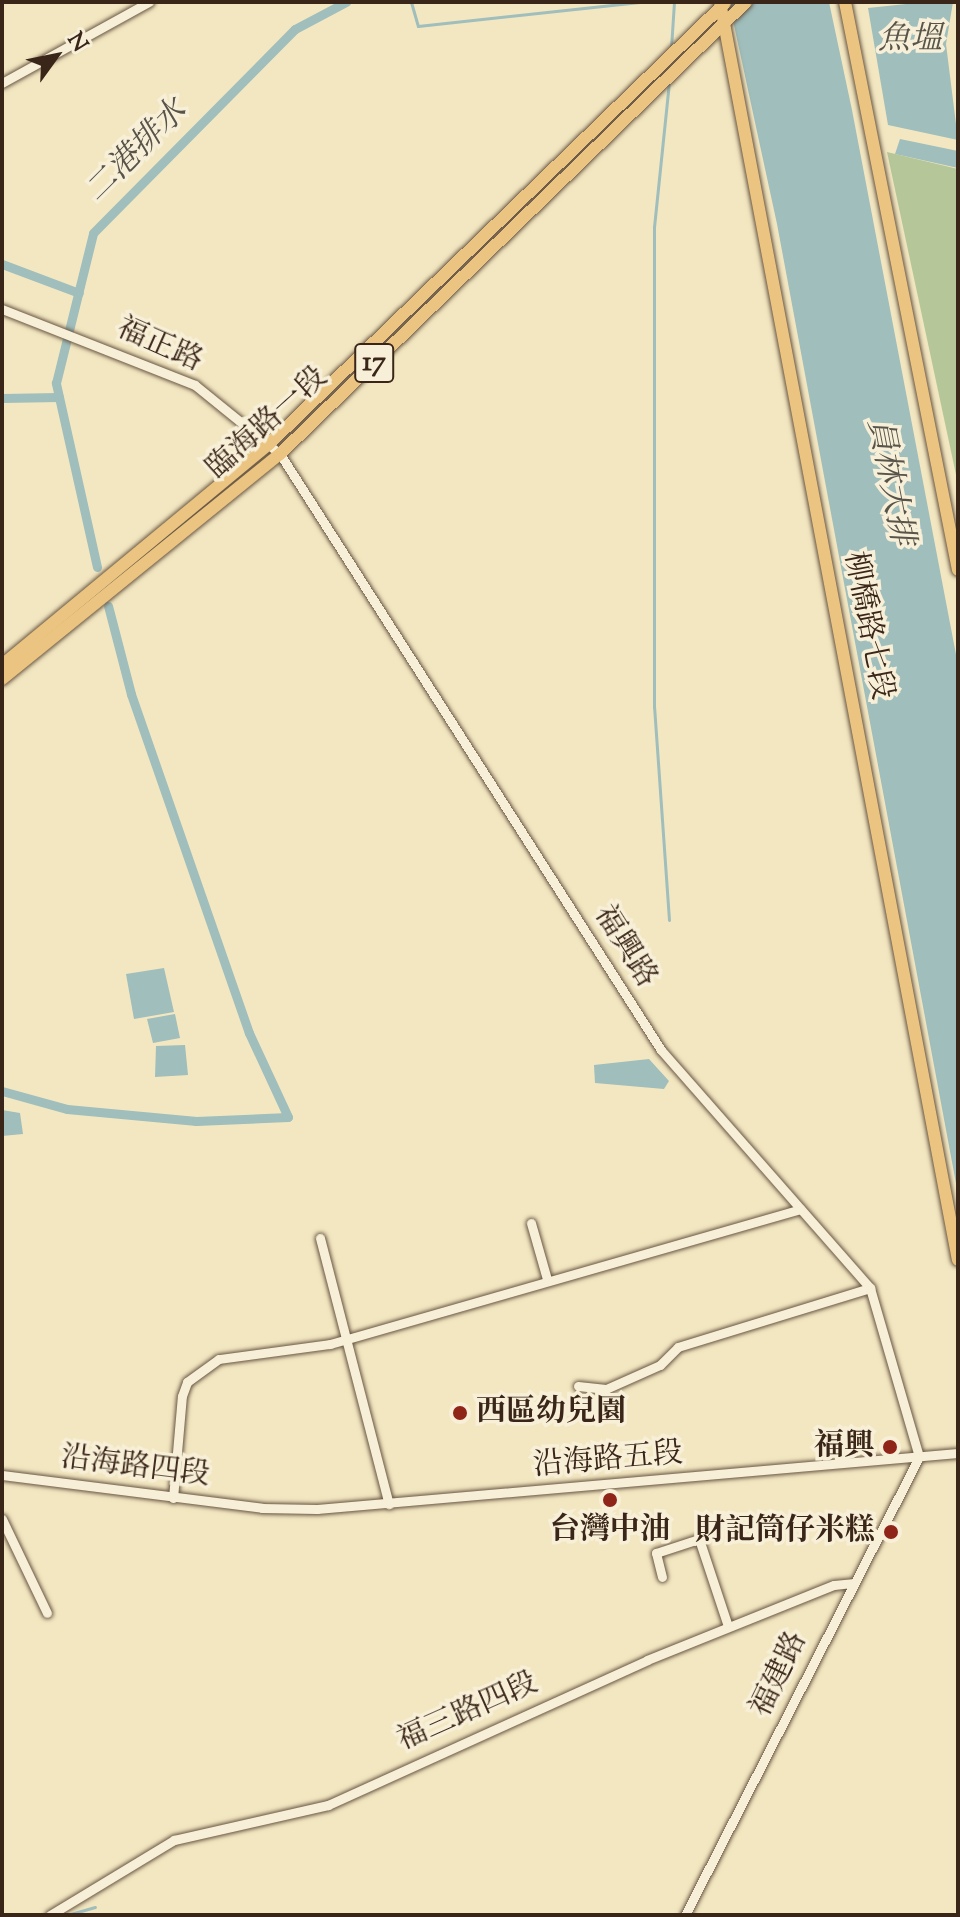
<!DOCTYPE html>
<meta charset="utf-8">
<style>
body{margin:0}
#map{position:relative;width:960px;height:1917px;overflow:hidden;background:#f3e7c1;font-family:"Sorts Mill Goudy","Noto Serif TC",serif}
div>[style]{position:absolute}
.green>*{inset:0;background:#b5c798}
.water>*{inset:0;background:#9fbebc}
.stream>*{height:3px;margin:-1.5px;padding:0 1.5px;transform-origin:1.5px;border-radius:1.5px;background:#9fbebc}
.canal>*{height:9px;margin:-4.5px;padding:0 4.5px;transform-origin:4.5px;border-radius:4.5px;background:#9fbebc}
.roads{filter:drop-shadow(0 0 2px #685643) drop-shadow(0 0 2px #685643)}
.minor>*{height:9px;margin:-4.5px;padding:0 4.5px;transform-origin:4.5px;border-radius:4.5px;background:#f7efd7}
.major>*{height:12px;margin:-6px;padding:0 6px;transform-origin:6px;border-radius:6px;background:#eac480}
.dots>*{width:22px;height:22px;translate:-50% -50%;box-sizing:border-box;border:4px solid #f7efd7;border-radius:50%}
span{translate:-50% -50%;white-space:nowrap;text-align:center;line-height:1.15;-webkit-text-stroke:7px #f7efd7;paint-order:stroke}
.shield-label span{padding:2px 6px;background:#f7efd7;border:2px solid;border-radius:6px;-webkit-text-stroke-width:0}
.shield-label{font-size:28px;color:#3a2619;font-weight:700}
.street-label{font-size:30px;color:#3a2619}
.poi-label{font-size:30px;color:#3a2619;font-weight:700}
.left{translate:0 -50%;text-align:left}
.right{translate:-100% -50%;text-align:right}
.water-label{font-size:32px;color:#58544a;font-style:italic}
.frame{position:absolute;inset:0;border:4px solid #3a2619;pointer-events:none}
.north{position:absolute;left:16px;top:16px;width:80px;height:80px;-webkit-text-stroke:6px #f7efd7;paint-order:stroke;rotate:57deg;font-size:22px;font-weight:700;line-height:32px;text-align:center;color:#3a2619}
.north::after{content:'';display:block;margin:auto;width:28px;height:36px;background:#3a2619;clip-path:polygon(50% 0,100% 100%,50% 72%,0 100%)}
</style>
<div id="map">
<div class="green">
<div style="clip-path:polygon(887px 152px,958px 169px,958px 484px)"></div>
</div>
<div class="water">
<div style="clip-path:polygon(729px 2px,829px 2px,852px 110px,958px 665px,958px 1194px,777px 224px)"></div>
<div style="clip-path:polygon(925px 2px,953px 2px,946px 44px,958px 140px,888px 125px,868px 8px)"></div>
<div style="clip-path:polygon(900px 139px,958px 151px,958px 168px,895px 154px)"></div>
<div style="clip-path:polygon(164px 968px,174px 1012px,134px 1019px,126px 974px)"></div>
<div style="clip-path:polygon(175px 1014px,180px 1038px,153px 1043px,147px 1019px)"></div>
<div style="clip-path:polygon(185px 1045px,188px 1075px,155px 1077px,156px 1046px)"></div>
<div style="clip-path:polygon(649px 1059px,669px 1081px,664px 1089px,595px 1083px,594px 1065px)"></div>
<div style="clip-path:polygon(2px 1110px,20px 1113px,23px 1134px,2px 1136px)"></div>
</div>
<div class="stream">
<div style="left:411px;top:2px;width:25px;rotate:74deg"></div>
<div style="left:418px;top:26px;width:223px;rotate:-6.2deg"></div>
<div style="left:671px;top:48px;width:46px;rotate:-86.3deg"></div>
<div style="left:669px;top:920px;width:214px;rotate:-94deg"></div>
<div style="left:654px;top:707px;width:480px;rotate:-90deg"></div>
<div style="left:654px;top:227px;width:145px;rotate:-84.1deg"></div>
<div style="left:67px;top:1915px;width:29px;rotate:-16deg"></div>
</div>
<div class="canal">
<div style="left:2px;top:264px;width:82px;rotate:20.6deg"></div>
<div style="left:2px;top:398px;width:57px;rotate:-1deg"></div>
<div style="left:97px;top:567px;width:189px;rotate:-102.6deg"></div>
<div style="left:56px;top:383px;width:154px;rotate:-76.1deg"></div>
<div style="left:93px;top:233px;width:287px;rotate:-45.3deg"></div>
<div style="left:295px;top:29px;width:58px;rotate:-27.9deg"></div>
<div style="left:2px;top:1091px;width:67px;rotate:15.5deg"></div>
<div style="left:67px;top:1109px;width:130px;rotate:5.3deg"></div>
<div style="left:196px;top:1121px;width:92px;rotate:-2.5deg"></div>
<div style="left:288px;top:1117px;width:93px;rotate:-114.9deg"></div>
<div style="left:249px;top:1033px;width:359px;rotate:-109.2deg"></div>
<div style="left:131px;top:694px;width:91px;rotate:-104.6deg"></div>
</div>
<div class="roads">
<div class="minor">
<div style="left:2px;top:83px;width:168px;rotate:-28.9deg"></div>
<div style="left:2px;top:309px;width:207px;rotate:21.5deg"></div>
<div style="left:195px;top:385px;width:109px;rotate:39.1deg"></div>
<div style="left:280px;top:454px;width:707px;rotate:57.41deg"></div>
<div style="left:661px;top:1050px;width:317px;rotate:48.7deg"></div>
<div style="left:870px;top:1288px;width:176px;rotate:73.8deg"></div>
<div style="left:919px;top:1457px;width:514px;rotate:117.06deg"></div>
<div style="left:531px;top:1223px;width:58px;rotate:74.1deg"></div>
<div style="left:320px;top:1238px;width:275px;rotate:75.5deg"></div>
<div style="left:578px;top:1386px;width:28px;rotate:6deg"></div>
<div style="left:606px;top:1389px;width:59px;rotate:-24deg"></div>
<div style="left:660px;top:1365px;width:25px;rotate:-45deg"></div>
<div style="left:678px;top:1347px;width:201px;rotate:-17.1deg"></div>
<div style="left:2px;top:1475px;width:262px;rotate:7.2deg"></div>
<div style="left:262px;top:1508px;width:55px;rotate:1deg"></div>
<div style="left:317px;top:1509px;width:643px;rotate:-4.99deg"></div>
<div style="left:173px;top:1498px;width:102px;rotate:-85deg"></div>
<div style="left:182px;top:1396px;width:15px;rotate:-70deg"></div>
<div style="left:187px;top:1382px;width:39px;rotate:-36deg"></div>
<div style="left:219px;top:1359px;width:112px;rotate:-7.7deg"></div>
<div style="left:330px;top:1344px;width:489px;rotate:-16deg"></div>
<div style="left:2px;top:1519px;width:104px;rotate:64.4deg"></div>
<div style="left:662px;top:1577px;width:25px;rotate:-104deg"></div>
<div style="left:656px;top:1553px;width:45px;rotate:-18deg"></div>
<div style="left:699px;top:1539px;width:92px;rotate:71.6deg"></div>
<div style="left:50px;top:1915px;width:145px;rotate:-31.2deg"></div>
<div style="left:174px;top:1840px;width:158px;rotate:-12.8deg"></div>
<div style="left:328px;top:1805px;width:350px;rotate:-24.4deg"></div>
<div style="left:647px;top:1660px;width:201px;rotate:-21.9deg"></div>
<div style="left:834px;top:1585px;width:18px;rotate:-6deg"></div>
</div>
<div class="major">
<div style="left:720px;top:2px;width:1280px;rotate:79.29deg"></div>
<div style="left:845px;top:2px;width:579px;rotate:78.75deg"></div>
<div style="left:2px;top:665px;width:347px;rotate:-39.6deg"></div>
<div style="left:269px;top:444px;width:634px;rotate:-44.04deg"></div>
<div style="left:2px;top:679px;width:358px;rotate:-39deg"></div>
<div style="left:280px;top:454px;width:649px;rotate:-44.13deg"></div>
</div>
</div>
<div class="dots">
<div style="left:460px;top:1413px;background:#8f2418"></div>
<div style="left:890px;top:1447px;background:#8f2418"></div>
<div style="left:610px;top:1500px;background:#8f2418"></div>
<div style="left:891px;top:1532px;background:#8f2418"></div>
</div>
<div class="shield-label">
<span style="left:374px;top:363px">17</span>
</div>
<div class="street-label">
<span style="left:159px;top:346px;rotate:24deg">福正路</span>
<span style="left:268px;top:424px;rotate:-42deg">臨海路一段</span>
<span style="left:867px;top:626px;rotate:79deg">柳橋路七段</span>
<span style="left:624px;top:947px;rotate:58deg">福興路</span>
<span style="left:608px;top:1461px;rotate:-5deg">沿海路五段</span>
<span style="left:135px;top:1468px;rotate:7deg">沿海路四段</span>
<span style="left:780px;top:1675px;rotate:-64deg">福建路</span>
<span style="left:468px;top:1713px;rotate:-24deg">福三路四段</span>
</div>
<div class="poi-label">
<span class="left" style="left:476px;top:1413px">西區幼兒園</span>
<span class="right" style="left:874px;top:1447px">福興</span>
<span style="left:610px;top:1531px">台灣中油</span>
<span class="right" style="left:875px;top:1532px">財記筒仔米糕</span>
</div>
<div class="water-label">
<span style="left:910px;top:40px">魚塭</span>
<span style="left:137px;top:152px;rotate:-45deg">二港排水</span>
<span style="left:889px;top:482px;rotate:79deg">員林大排</span>
</div>
<div class="frame"></div>
<div class="north">N</div>
</div>
